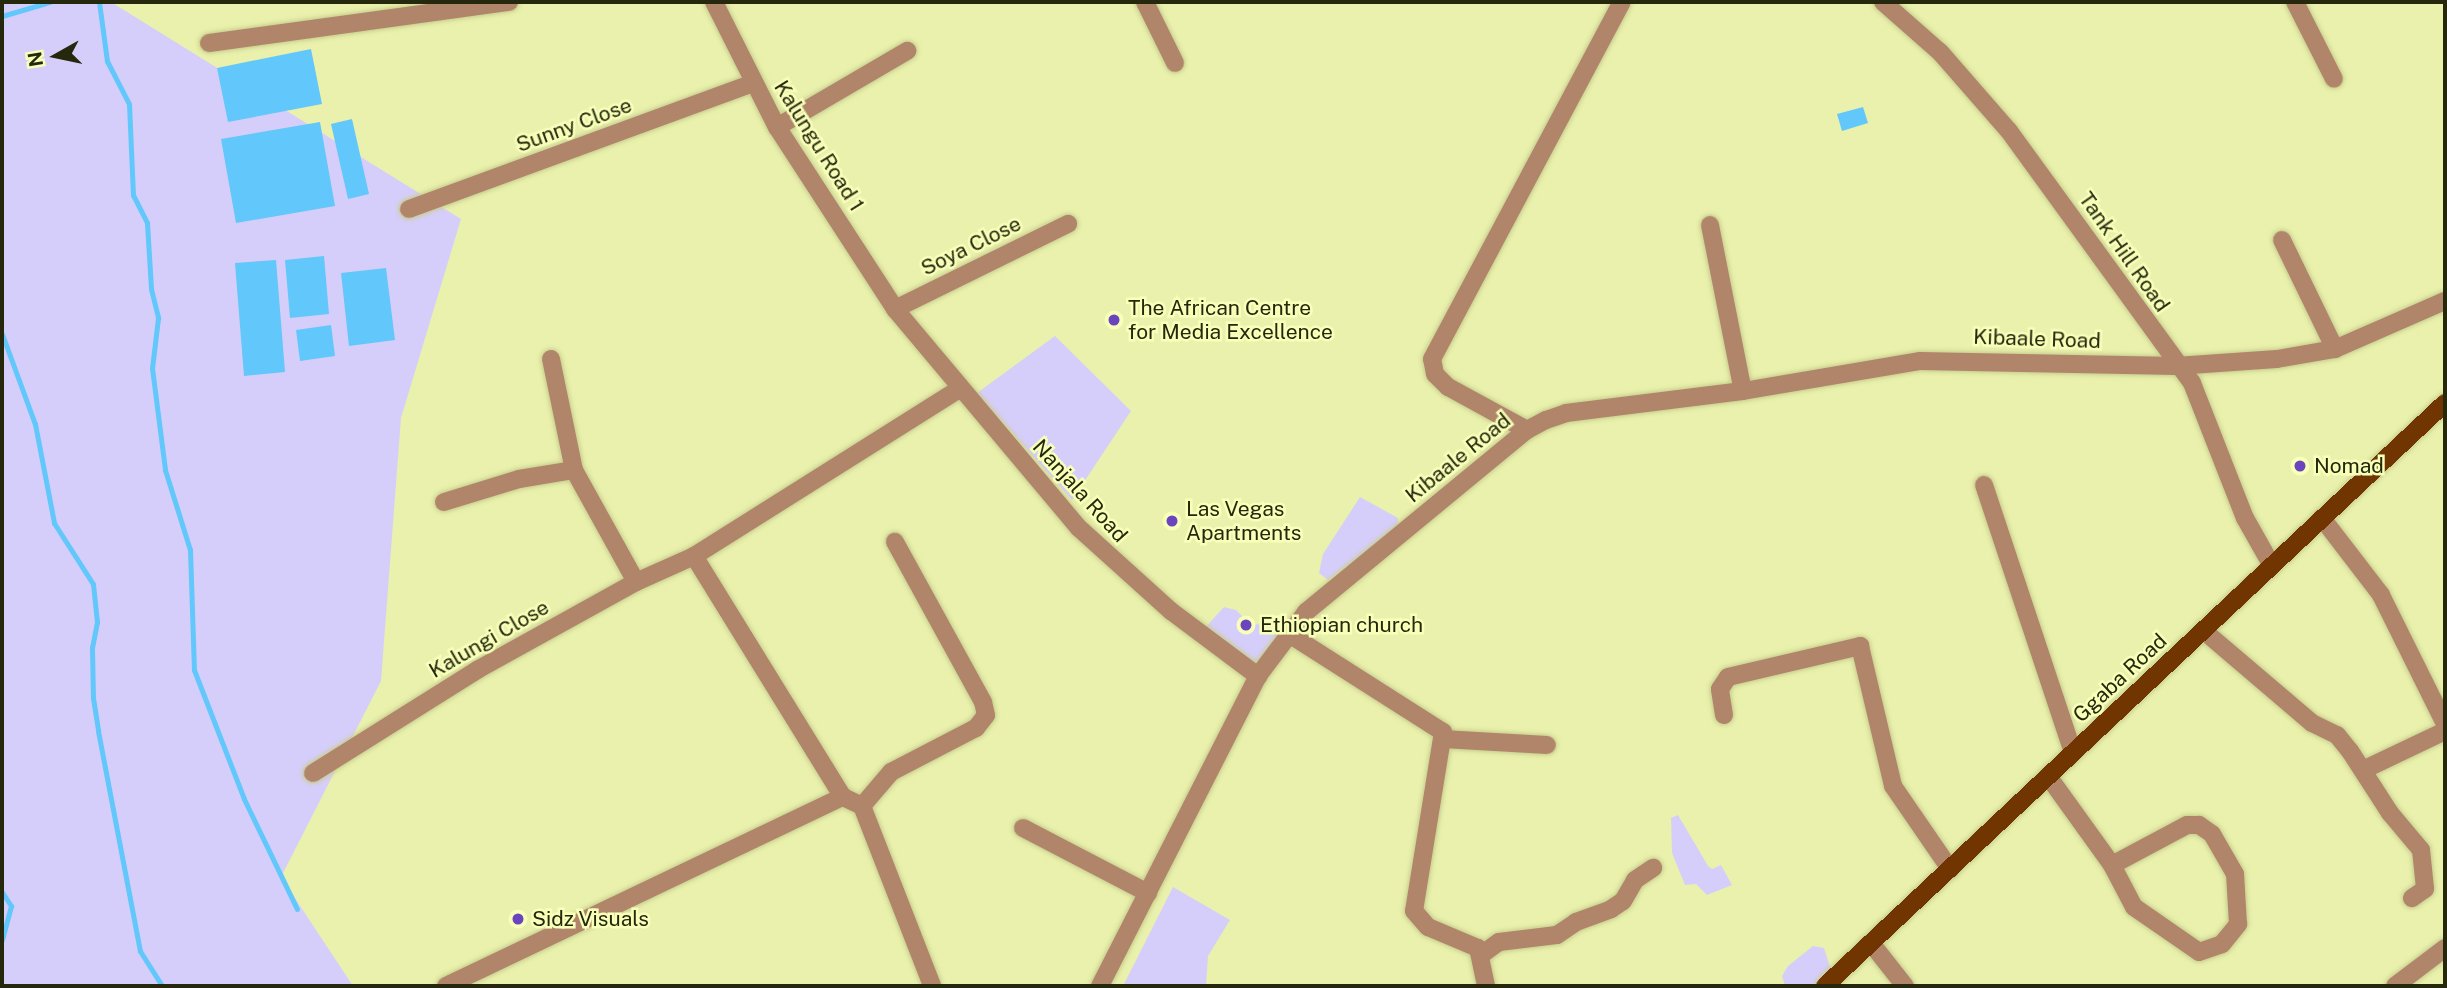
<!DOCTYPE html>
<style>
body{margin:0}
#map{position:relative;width:2447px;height:988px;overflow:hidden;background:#eaf1ac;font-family:"Public Sans",sans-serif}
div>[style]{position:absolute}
.green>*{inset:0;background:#d6cefa}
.water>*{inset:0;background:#62c7fa}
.stream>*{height:5px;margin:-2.5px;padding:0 2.5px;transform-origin:2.5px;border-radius:2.5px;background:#62c7fa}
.roads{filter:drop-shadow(0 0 2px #c7cd8f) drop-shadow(0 0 2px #c7cd8f)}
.minor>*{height:18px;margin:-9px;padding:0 9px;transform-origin:9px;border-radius:9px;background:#b1856a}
.major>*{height:18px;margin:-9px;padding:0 9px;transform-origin:9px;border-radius:9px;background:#703501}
.dots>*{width:19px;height:19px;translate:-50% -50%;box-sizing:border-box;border:4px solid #f7ffb9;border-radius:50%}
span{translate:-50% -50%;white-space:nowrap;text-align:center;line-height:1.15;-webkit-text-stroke:5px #f7ffb9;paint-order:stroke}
.street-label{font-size:21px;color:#26280d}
.poi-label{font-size:21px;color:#26280d}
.left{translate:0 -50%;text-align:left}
.frame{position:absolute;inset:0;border:4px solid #26280d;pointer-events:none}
.north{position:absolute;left:21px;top:21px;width:70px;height:70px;-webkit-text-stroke:5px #f7ffb9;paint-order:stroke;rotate:261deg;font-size:19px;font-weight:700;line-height:28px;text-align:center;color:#26280d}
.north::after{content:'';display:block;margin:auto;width:24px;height:32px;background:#26280d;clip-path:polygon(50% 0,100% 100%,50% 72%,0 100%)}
</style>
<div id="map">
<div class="green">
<div style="clip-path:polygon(2px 2px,111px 2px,461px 219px,401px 418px,381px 681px,281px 877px,353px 986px,2px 986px)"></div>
<div style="clip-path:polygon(1055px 336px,1131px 411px,1072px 500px,977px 393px)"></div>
<div style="clip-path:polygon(1360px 497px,1398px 518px,1398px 528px,1328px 580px,1319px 573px,1323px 554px)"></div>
<div style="clip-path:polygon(1224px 607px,1236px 610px,1250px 624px,1277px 625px,1284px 634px,1259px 668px,1203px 630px)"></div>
<div style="clip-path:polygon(1678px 815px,1708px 866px,1712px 869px,1721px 865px,1732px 885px,1707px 895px,1696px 884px,1685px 885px,1672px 853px,1671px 818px)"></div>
<div style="clip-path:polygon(1173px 887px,1230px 920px,1208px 956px,1206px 986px,1123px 986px)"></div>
<div style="clip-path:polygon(1813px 946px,1824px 948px,1832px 973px,1818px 986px,1785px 986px,1782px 976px,1788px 966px)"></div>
</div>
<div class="water">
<div style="clip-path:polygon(311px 49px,322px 104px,228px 122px,217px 68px)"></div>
<div style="clip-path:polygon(1863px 107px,1868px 123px,1842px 131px,1837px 114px)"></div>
<div style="clip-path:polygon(352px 119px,369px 194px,348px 199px,331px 124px)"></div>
<div style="clip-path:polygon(320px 122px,335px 206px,236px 223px,221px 139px)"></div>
<div style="clip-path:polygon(324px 256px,329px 314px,290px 318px,285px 260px)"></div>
<div style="clip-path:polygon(276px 260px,285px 372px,244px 376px,235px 263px)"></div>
<div style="clip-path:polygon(386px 268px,395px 340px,349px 346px,341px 273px)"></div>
<div style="clip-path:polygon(331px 325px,335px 356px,300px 361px,296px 330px)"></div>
</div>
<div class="stream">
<div style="left:99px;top:2px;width:60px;rotate:82.3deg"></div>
<div style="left:107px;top:61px;width:48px;rotate:62.9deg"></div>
<div style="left:129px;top:104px;width:91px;rotate:87.5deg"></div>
<div style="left:133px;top:195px;width:31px;rotate:63deg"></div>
<div style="left:147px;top:223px;width:66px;rotate:86.5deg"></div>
<div style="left:151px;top:289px;width:30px;rotate:76deg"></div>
<div style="left:158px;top:318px;width:50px;rotate:96.8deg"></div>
<div style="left:152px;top:368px;width:103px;rotate:82.7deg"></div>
<div style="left:165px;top:470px;width:84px;rotate:72.6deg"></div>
<div style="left:190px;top:550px;width:120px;rotate:88.1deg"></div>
<div style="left:194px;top:670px;width:138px;rotate:68.8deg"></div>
<div style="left:244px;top:799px;width:122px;rotate:64.3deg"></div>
<div style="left:2px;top:16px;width:50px;rotate:-16.3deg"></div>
<div style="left:2px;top:334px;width:96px;rotate:69.9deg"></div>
<div style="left:35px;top:424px;width:101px;rotate:79.1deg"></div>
<div style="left:54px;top:523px;width:72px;rotate:57.4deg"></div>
<div style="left:93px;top:584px;width:38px;rotate:84deg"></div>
<div style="left:97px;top:622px;width:26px;rotate:101deg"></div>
<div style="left:92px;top:648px;width:50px;rotate:88.9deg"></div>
<div style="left:93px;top:698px;width:33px;rotate:81deg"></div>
<div style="left:98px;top:731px;width:224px;rotate:79.2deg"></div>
<div style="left:140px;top:951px;width:41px;rotate:57.8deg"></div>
<div style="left:2px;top:892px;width:17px;rotate:57deg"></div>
<div style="left:11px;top:906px;width:35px;rotate:105deg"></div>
</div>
<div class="roads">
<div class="minor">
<div style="left:714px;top:2px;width:140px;rotate:63.3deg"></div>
<div style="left:777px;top:127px;width:217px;rotate:57deg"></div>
<div style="left:895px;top:309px;width:286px;rotate:50deg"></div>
<div style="left:1079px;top:528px;width:124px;rotate:42.1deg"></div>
<div style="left:1171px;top:611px;width:109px;rotate:36.8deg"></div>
<div style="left:1145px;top:2px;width:68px;rotate:63.8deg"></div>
<div style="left:1883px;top:2px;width:76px;rotate:41.3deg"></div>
<div style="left:1940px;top:52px;width:105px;rotate:48.9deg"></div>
<div style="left:2009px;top:131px;width:311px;rotate:54deg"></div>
<div style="left:2192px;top:383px;width:145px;rotate:68.6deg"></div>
<div style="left:2245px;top:518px;width:55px;rotate:60.6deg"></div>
<div style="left:2295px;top:2px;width:86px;rotate:63.1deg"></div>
<div style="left:209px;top:43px;width:303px;rotate:-7.8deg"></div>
<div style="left:777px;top:127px;width:151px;rotate:-30.3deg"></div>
<div style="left:409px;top:209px;width:366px;rotate:-20.1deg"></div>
<div style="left:1710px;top:225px;width:169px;rotate:78.8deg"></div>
<div style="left:2282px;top:240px;width:121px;rotate:64.1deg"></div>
<div style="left:895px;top:309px;width:193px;rotate:-26.2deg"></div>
<div style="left:551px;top:359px;width:113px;rotate:78.3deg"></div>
<div style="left:574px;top:470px;width:128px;rotate:61deg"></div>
<div style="left:1527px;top:430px;width:90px;rotate:-151.4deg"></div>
<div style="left:1448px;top:387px;width:18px;rotate:-135deg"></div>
<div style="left:1435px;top:374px;width:15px;rotate:-101deg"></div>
<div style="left:1432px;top:359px;width:404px;rotate:-62deg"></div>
<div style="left:1984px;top:485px;width:281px;rotate:71.6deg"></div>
<div style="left:444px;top:502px;width:78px;rotate:-17deg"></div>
<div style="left:519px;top:479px;width:56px;rotate:-9.3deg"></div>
<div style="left:2322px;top:518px;width:97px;rotate:52.5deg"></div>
<div style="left:2381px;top:595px;width:144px;rotate:63.6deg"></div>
<div style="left:694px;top:556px;width:283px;rotate:58.3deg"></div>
<div style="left:843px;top:797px;width:21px;rotate:25deg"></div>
<div style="left:862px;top:806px;width:193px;rotate:68.7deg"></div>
<div style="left:2204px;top:631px;width:142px;rotate:40.4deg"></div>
<div style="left:2312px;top:723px;width:28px;rotate:26deg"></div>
<div style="left:2337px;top:735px;width:21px;rotate:51deg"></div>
<div style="left:2350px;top:751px;width:74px;rotate:57.2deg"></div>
<div style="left:2390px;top:813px;width:48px;rotate:50deg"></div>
<div style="left:2421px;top:850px;width:39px;rotate:84deg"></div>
<div style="left:2425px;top:889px;width:16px;rotate:145deg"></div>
<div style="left:1289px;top:634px;width:183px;rotate:32.5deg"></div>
<div style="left:1443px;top:732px;width:181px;rotate:99.2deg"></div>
<div style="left:1414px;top:911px;width:21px;rotate:49deg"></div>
<div style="left:1428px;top:927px;width:54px;rotate:22.8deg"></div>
<div style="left:1478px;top:948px;width:39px;rotate:78deg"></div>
<div style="left:1724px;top:715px;width:26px;rotate:-99deg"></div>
<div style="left:1720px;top:689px;width:14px;rotate:-56deg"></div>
<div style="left:1728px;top:677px;width:136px;rotate:-13.2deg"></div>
<div style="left:1860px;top:646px;width:144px;rotate:76.7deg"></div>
<div style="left:1893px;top:786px;width:101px;rotate:55.5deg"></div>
<div style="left:1443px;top:739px;width:104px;rotate:3.3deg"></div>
<div style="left:2363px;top:770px;width:91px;rotate:-25.4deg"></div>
<div style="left:313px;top:773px;width:194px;rotate:-32.1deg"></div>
<div style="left:477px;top:670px;width:182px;rotate:-29deg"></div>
<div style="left:636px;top:582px;width:64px;rotate:-24.1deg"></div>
<div style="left:694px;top:556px;width:315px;rotate:-32.2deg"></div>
<div style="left:2048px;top:776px;width:110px;rotate:54.3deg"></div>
<div style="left:2112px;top:865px;width:47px;rotate:62.4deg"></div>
<div style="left:2134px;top:907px;width:79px;rotate:34.7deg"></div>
<div style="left:2199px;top:952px;width:24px;rotate:-19deg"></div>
<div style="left:2222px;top:944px;width:26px;rotate:-51deg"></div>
<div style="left:2238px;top:924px;width:50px;rotate:-93.4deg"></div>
<div style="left:2235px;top:874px;width:46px;rotate:-119.9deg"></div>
<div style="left:2212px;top:834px;width:16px;rotate:-145deg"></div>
<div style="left:2199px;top:825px;width:12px;rotate:180deg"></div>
<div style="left:2187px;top:825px;width:85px;rotate:151.9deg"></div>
<div style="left:862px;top:806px;width:45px;rotate:-49.5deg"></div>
<div style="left:891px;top:772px;width:96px;rotate:-27.4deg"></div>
<div style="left:976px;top:728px;width:16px;rotate:-52deg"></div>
<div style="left:986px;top:715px;width:13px;rotate:-103deg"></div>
<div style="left:983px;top:702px;width:183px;rotate:-118.8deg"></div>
<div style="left:1023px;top:828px;width:141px;rotate:27.5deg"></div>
<div style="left:1871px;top:943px;width:55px;rotate:51.7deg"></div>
<div style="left:1481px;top:955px;width:22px;rotate:-36deg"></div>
<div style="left:1499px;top:942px;width:58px;rotate:-6.9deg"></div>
<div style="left:1557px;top:935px;width:23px;rotate:-34deg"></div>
<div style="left:1576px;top:922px;width:37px;rotate:-20deg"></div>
<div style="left:1611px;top:909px;width:14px;rotate:-34deg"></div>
<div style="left:1623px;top:901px;width:24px;rotate:-60deg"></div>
<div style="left:1635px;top:880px;width:22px;rotate:-34deg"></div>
<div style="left:446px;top:986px;width:440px;rotate:-25.5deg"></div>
<div style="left:1100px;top:986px;width:348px;rotate:-63deg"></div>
<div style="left:1258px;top:676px;width:80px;rotate:-53.1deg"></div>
<div style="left:1306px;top:612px;width:286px;rotate:-39.5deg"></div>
<div style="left:1527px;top:430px;width:21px;rotate:-28deg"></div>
<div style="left:1546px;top:420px;width:21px;rotate:-19deg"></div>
<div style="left:1566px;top:413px;width:178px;rotate:-7.1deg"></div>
<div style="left:1743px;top:391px;width:180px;rotate:-9.6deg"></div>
<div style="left:1920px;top:361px;width:256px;rotate:1.1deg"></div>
<div style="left:2176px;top:366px;width:101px;rotate:-4deg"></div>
<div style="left:2277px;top:359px;width:59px;rotate:-9.8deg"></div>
<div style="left:2335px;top:349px;width:120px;rotate:-23.6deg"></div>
<div style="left:2395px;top:986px;width:63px;rotate:-37.2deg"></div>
</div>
<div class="major">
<div style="left:1825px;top:986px;width:851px;rotate:-43.24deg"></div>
</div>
</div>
<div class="dots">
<div style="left:1114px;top:320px;background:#6b45be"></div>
<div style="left:2300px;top:466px;background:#6b45be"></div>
<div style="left:1172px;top:521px;background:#6b45be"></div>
<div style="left:1246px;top:625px;background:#6b45be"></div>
<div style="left:518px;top:919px;background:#6b45be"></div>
</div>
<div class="street-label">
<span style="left:574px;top:125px;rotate:-20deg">Sunny Close</span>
<span style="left:819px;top:146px;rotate:58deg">Kalungu Road 1</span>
<span style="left:971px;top:246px;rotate:-26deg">Soya Close</span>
<span style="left:2124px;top:252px;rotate:55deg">Tank Hill Road</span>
<span style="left:2037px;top:339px;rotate:2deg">Kibaale Road</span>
<span style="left:1458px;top:458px;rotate:-39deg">Kibaale Road</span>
<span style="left:1080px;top:491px;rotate:48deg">Nanjala Road</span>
<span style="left:489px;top:639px;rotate:-30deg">Kalungi Close</span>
<span style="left:2120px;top:678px;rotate:-43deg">Ggaba Road</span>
</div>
<div class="poi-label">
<span class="left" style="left:1128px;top:320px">The African Centre<br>for Media Excellence</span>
<span class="left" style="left:2314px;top:466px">Nomad</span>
<span class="left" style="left:1186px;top:521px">Las Vegas<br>Apartments</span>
<span class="left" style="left:1260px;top:625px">Ethiopian church</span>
<span class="left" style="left:532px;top:919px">Sidz Visuals</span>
</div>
<div class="frame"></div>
<div class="north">N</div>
</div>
